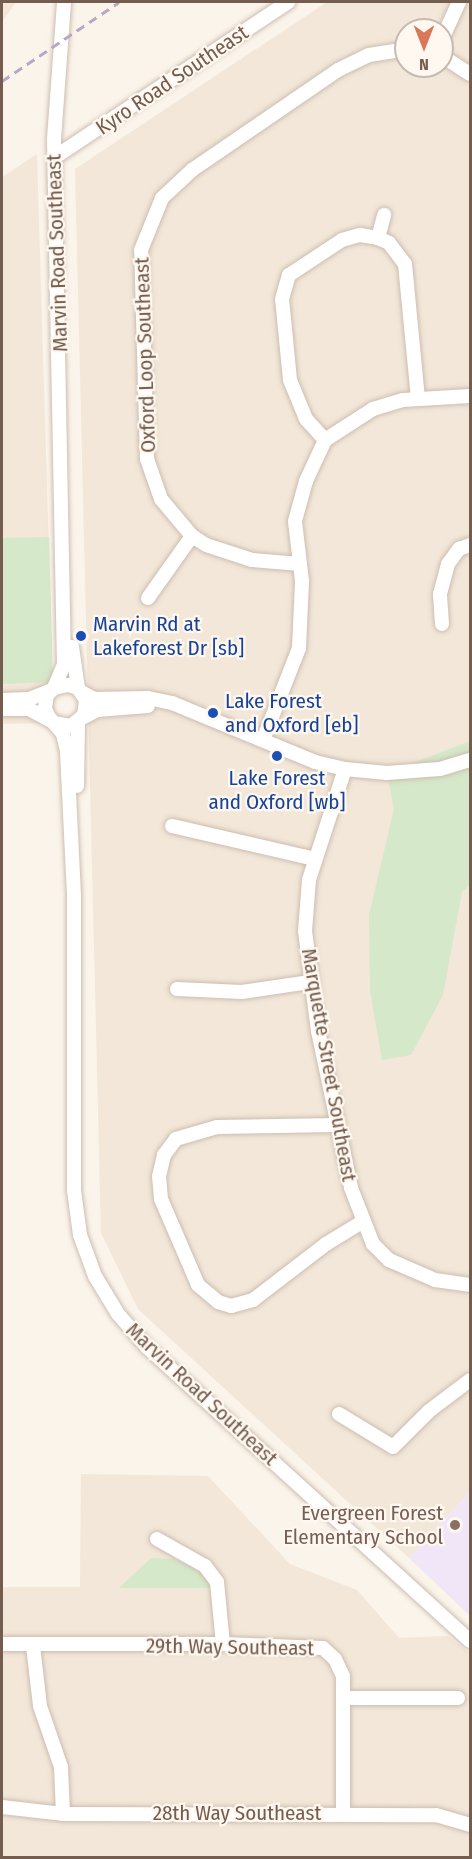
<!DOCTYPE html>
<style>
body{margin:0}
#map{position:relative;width:472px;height:1859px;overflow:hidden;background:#fbf4ea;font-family:"Fira Sans Condensed",sans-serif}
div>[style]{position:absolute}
.residential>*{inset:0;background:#f2e7d8}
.education>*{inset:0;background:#f1e6f8}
.green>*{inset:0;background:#d5e8c9}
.roads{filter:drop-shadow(0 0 2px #cdbdb0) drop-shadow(0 0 2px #cdbdb0)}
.minor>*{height:14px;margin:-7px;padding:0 7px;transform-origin:7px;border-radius:7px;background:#fff}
.rail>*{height:3px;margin-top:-1.5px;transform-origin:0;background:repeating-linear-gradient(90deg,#b8a8c5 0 9px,transparent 0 15px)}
.dots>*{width:16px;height:16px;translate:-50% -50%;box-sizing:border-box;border:3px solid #fef8f0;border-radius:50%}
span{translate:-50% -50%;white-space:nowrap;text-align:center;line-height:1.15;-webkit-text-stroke:4.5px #fef8f0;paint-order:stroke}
.street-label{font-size:21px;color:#745c4f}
.transit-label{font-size:21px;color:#164399}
.left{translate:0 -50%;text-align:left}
.education-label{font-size:21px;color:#785e54}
.right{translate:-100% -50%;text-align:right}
.frame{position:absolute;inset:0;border:3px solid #745c4f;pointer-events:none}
.north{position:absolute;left:394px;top:18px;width:60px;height:60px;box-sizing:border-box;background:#fef8f0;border:2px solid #c7bab0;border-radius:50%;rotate:180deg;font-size:16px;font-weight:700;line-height:24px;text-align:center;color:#745c4f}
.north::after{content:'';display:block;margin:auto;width:21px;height:27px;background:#db7759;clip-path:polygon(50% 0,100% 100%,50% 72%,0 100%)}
</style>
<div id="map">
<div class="residential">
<div style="clip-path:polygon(2px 2px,16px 2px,2px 22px)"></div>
<div style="clip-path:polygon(evenodd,327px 2px,470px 2px,470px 1492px,409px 1558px,138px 1309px,101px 1233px,75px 169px,327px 2px,406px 30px,442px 30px,442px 66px,406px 66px,406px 30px)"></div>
<div style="clip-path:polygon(37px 154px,54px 723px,2px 724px,2px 177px)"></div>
<div style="clip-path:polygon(81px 1474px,208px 1476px,290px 1564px,357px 1590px,399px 1638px,447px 1636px,470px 1653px,470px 1857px,2px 1857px,2px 1587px,80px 1587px)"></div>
</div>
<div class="education">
<div style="clip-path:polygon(470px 1492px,470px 1616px,409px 1558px)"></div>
</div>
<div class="green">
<div style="clip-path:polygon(49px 537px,53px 682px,2px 684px,2px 538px)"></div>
<div style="clip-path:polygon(470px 741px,470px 885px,462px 892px,443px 995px,411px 1055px,382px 1060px,370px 991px,369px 915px,394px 809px,387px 773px)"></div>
<div style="clip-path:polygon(151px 1558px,174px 1559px,199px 1570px,214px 1588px,119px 1588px)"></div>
</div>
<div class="roads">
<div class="minor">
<div style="left:442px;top:39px;width:41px;rotate:-65.3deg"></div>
<div style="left:442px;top:56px;width:33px;rotate:33deg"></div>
<div style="left:55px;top:157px;width:280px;rotate:-33.6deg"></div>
<div style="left:378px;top:238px;width:24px;rotate:-75deg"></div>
<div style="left:325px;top:440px;width:28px;rotate:-132deg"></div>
<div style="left:306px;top:419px;width:42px;rotate:-112.3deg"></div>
<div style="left:290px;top:380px;width:81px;rotate:-95.6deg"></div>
<div style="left:282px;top:299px;width:25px;rotate:-74deg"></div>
<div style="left:289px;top:275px;width:64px;rotate:-33.4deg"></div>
<div style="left:342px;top:240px;width:19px;rotate:-16deg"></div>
<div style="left:360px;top:235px;width:18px;rotate:9deg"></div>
<div style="left:378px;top:238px;width:12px;rotate:24deg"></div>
<div style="left:389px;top:243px;width:26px;rotate:53deg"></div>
<div style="left:405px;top:264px;width:135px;rotate:84.5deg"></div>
<div style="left:300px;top:564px;width:48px;rotate:-175.2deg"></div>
<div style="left:252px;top:560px;width:48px;rotate:-161.9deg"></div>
<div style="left:206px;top:545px;width:17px;rotate:-147deg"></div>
<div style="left:192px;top:536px;width:48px;rotate:-130deg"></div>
<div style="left:161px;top:499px;width:42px;rotate:-109.3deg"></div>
<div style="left:147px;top:459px;width:209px;rotate:-91.6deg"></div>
<div style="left:141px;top:250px;width:56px;rotate:-68deg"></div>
<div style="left:162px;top:198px;width:41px;rotate:-43deg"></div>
<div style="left:192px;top:170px;width:177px;rotate:-34.4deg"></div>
<div style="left:338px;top:70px;width:34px;rotate:-26deg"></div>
<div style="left:369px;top:55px;width:37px;rotate:-9deg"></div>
<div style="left:148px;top:598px;width:76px;rotate:-54.6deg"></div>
<div style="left:442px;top:624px;width:30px;rotate:-94deg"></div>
<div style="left:440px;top:594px;width:31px;rotate:-75deg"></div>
<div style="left:448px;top:564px;width:19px;rotate:-54deg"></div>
<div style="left:459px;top:549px;width:12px;rotate:-20deg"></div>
<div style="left:72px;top:647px;width:41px;rotate:81.7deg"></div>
<div style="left:54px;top:688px;width:25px;rotate:-67deg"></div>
<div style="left:64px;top:665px;width:526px;rotate:-91.09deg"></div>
<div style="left:54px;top:139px;width:137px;rotate:-85.8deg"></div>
<div style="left:81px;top:692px;width:15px;rotate:28deg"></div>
<div style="left:94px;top:699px;width:54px;rotate:-1.1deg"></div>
<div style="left:148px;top:698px;width:25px;rotate:12deg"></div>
<div style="left:172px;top:703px;width:155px;rotate:22.4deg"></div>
<div style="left:315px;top:762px;width:31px;rotate:13deg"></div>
<div style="left:345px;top:769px;width:42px;rotate:5.4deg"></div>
<div style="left:387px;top:773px;width:53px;rotate:-4.3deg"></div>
<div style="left:440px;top:769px;width:31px;rotate:-17deg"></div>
<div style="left:2px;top:700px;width:27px;rotate:-2deg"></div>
<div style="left:29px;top:699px;width:22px;rotate:-21deg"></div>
<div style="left:2px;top:709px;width:27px"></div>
<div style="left:29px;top:709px;width:24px;rotate:28deg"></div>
<div style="left:82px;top:718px;width:17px;rotate:-28deg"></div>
<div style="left:97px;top:710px;width:51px;rotate:-4.5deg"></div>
<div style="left:54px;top:723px;width:17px;rotate:10deg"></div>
<div style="left:71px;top:726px;width:17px;rotate:-40deg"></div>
<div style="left:84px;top:715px;width:15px;rotate:-82deg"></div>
<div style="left:86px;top:700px;width:14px;rotate:-124deg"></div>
<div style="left:78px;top:688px;width:10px;rotate:-163deg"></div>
<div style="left:68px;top:685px;width:14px;rotate:168deg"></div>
<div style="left:54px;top:688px;width:10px;rotate:135deg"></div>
<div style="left:47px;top:695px;width:13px;rotate:99deg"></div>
<div style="left:45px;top:708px;width:9px;rotate:69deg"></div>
<div style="left:48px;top:716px;width:23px;rotate:50deg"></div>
<div style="left:63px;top:734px;width:18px;rotate:77deg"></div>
<div style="left:67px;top:752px;width:144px;rotate:87.2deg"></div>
<div style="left:74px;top:896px;width:294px;rotate:90deg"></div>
<div style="left:74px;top:1190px;width:45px;rotate:82.4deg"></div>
<div style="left:80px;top:1235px;width:44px;rotate:69.9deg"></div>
<div style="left:95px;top:1276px;width:44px;rotate:58.8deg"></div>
<div style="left:118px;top:1314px;width:44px;rotate:48.7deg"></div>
<div style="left:147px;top:1347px;width:437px;rotate:42.3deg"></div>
<div style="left:263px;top:740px;width:99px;rotate:-68.6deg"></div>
<div style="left:299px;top:648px;width:67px;rotate:-87.4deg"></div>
<div style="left:302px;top:581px;width:60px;rotate:-96.7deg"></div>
<div style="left:295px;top:521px;width:41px;rotate:-74.6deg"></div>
<div style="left:306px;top:481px;width:45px;rotate:-65.1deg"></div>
<div style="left:325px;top:440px;width:57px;rotate:-32.9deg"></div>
<div style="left:373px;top:409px;width:31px;rotate:-17deg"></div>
<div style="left:403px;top:400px;width:67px;rotate:-3.4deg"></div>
<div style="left:345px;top:769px;width:117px;rotate:108deg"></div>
<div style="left:309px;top:880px;width:51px;rotate:94.5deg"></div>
<div style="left:305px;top:931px;width:101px;rotate:82.6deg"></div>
<div style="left:318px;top:1031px;width:160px;rotate:78.1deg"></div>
<div style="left:351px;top:1188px;width:60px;rotate:68.6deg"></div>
<div style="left:373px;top:1244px;width:23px;rotate:45deg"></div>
<div style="left:389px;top:1260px;width:50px;rotate:23.5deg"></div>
<div style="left:435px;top:1280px;width:35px;rotate:8deg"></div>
<div style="left:77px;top:786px;width:64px;rotate:-89.1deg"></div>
<div style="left:172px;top:826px;width:147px;rotate:13deg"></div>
<div style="left:177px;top:989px;width:65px;rotate:2.6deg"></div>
<div style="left:242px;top:992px;width:69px;rotate:-8.4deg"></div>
<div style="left:337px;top:1125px;width:120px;rotate:179deg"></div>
<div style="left:217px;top:1127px;width:43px;rotate:163.7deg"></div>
<div style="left:176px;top:1139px;width:20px;rotate:127deg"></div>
<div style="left:164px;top:1155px;width:22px;rotate:103deg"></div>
<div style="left:159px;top:1176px;width:23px;rotate:85deg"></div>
<div style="left:161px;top:1199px;width:94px;rotate:66.7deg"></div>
<div style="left:198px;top:1285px;width:26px;rotate:40deg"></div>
<div style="left:218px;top:1302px;width:14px;rotate:17deg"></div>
<div style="left:231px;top:1306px;width:23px;rotate:-15deg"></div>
<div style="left:253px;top:1300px;width:92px;rotate:-37.5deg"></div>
<div style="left:326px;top:1244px;width:42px;rotate:-31.4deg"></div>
<div style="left:339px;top:1414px;width:63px;rotate:31.4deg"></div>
<div style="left:393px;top:1447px;width:51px;rotate:-45deg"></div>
<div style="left:429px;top:1411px;width:51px;rotate:-37.1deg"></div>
<div style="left:157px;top:1539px;width:55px;rotate:29.4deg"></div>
<div style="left:205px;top:1566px;width:20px;rotate:53deg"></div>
<div style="left:217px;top:1582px;width:62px;rotate:84.5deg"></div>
<div style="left:2px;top:1644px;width:221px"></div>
<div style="left:223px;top:1644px;width:100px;rotate:2.3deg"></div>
<div style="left:323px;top:1648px;width:16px;rotate:43deg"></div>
<div style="left:335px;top:1659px;width:19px;rotate:65deg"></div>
<div style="left:343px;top:1676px;width:137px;rotate:90deg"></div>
<div style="left:33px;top:1646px;width:60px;rotate:83.3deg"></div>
<div style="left:40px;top:1706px;width:65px;rotate:71deg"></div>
<div style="left:61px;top:1767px;width:47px;rotate:87.6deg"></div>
<div style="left:345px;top:1698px;width:113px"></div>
<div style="left:2px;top:1807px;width:61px;rotate:6.5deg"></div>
<div style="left:63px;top:1814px;width:373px;rotate:0.2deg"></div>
<div style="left:436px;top:1815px;width:35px;rotate:16deg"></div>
</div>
</div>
<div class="rail">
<div style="left:2px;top:81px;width:141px;rotate:-34deg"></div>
</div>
<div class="dots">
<div style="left:81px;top:636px;background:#1a4fb4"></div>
<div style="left:213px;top:713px;background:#1a4fb4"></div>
<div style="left:277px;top:756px;background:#1a4fb4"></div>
<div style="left:455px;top:1525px;background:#8d6e63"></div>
</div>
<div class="street-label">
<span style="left:172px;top:80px;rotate:-34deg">Kyro Road Southeast</span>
<span style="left:57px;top:253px;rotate:-92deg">Marvin Road Southeast</span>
<span style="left:145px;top:355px;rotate:-92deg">Oxford Loop Southeast</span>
<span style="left:329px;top:1065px;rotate:80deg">Marquette Street Southeast</span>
<span style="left:202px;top:1394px;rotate:43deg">Marvin Road Southeast</span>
<span style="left:230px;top:1647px;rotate:1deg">29th Way Southeast</span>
<span style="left:237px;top:1813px">28th Way Southeast</span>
</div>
<div class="transit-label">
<span class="left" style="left:93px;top:636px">Marvin Rd at<br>Lakeforest Dr [sb]</span>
<span class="left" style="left:225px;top:713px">Lake Forest<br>and Oxford [eb]</span>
<span style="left:277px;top:790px">Lake Forest<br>and Oxford [wb]</span>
</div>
<div class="education-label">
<span class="right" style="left:443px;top:1525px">Evergreen Forest<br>Elementary School</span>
</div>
<div class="frame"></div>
<div class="north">N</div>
</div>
